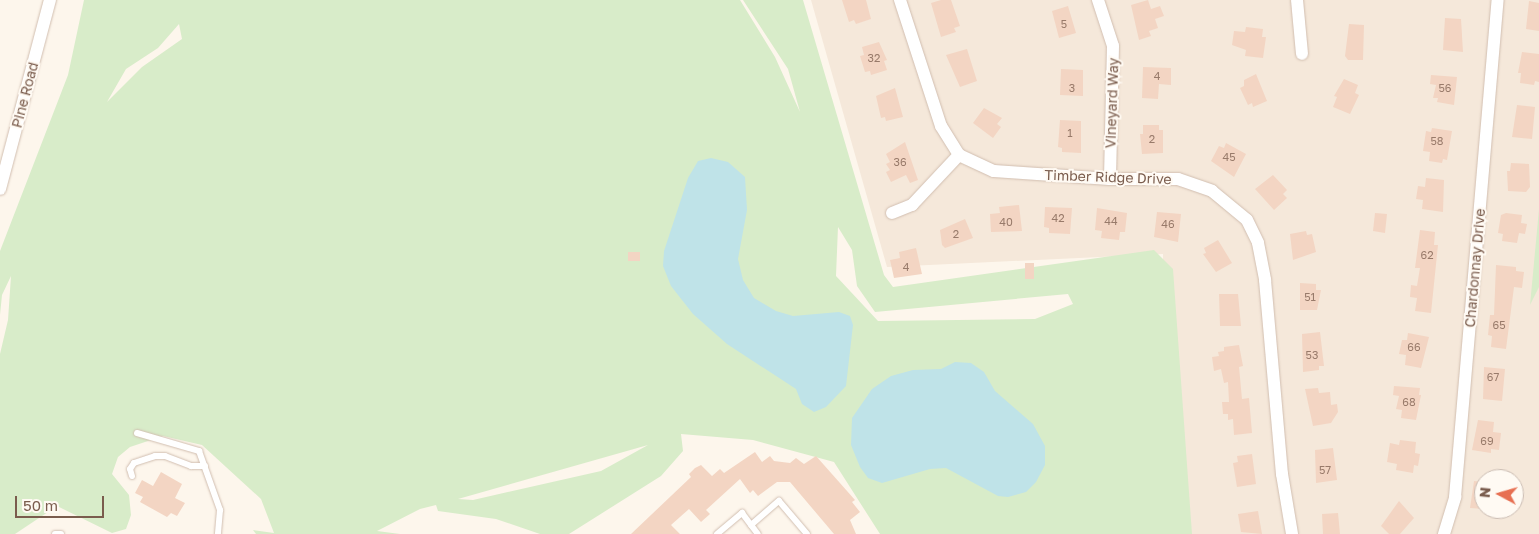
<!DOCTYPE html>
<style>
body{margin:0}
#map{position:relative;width:1539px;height:534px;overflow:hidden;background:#fdf6ec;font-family:"Golos Text",sans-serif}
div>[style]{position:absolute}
.residential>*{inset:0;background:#f5e8da}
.green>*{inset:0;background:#d8ecc9}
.water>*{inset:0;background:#bfe3e8}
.building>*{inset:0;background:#f3d5c3}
.roads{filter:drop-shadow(0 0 1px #d1beb0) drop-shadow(0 0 1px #d1beb0)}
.service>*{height:6px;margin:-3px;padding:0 3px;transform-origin:3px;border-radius:3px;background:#fff}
.minor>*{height:12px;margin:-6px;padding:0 6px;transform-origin:6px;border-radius:6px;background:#fff}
span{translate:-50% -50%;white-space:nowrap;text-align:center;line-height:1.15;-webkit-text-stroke:4px #fffaf3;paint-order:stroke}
.number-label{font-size:11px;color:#987a6a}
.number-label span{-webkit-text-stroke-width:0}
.street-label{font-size:14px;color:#7a5c4d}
.north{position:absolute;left:1474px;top:469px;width:50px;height:50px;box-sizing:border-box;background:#fffaf3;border:1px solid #cabbb1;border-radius:50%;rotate:276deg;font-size:14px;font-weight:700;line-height:20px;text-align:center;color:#7a5c4d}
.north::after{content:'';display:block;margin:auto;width:18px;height:22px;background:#e76f51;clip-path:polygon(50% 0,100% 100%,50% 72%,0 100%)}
.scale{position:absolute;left:15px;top:496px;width:89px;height:22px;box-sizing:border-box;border:2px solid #7a5c4d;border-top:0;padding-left:6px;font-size:15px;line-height:18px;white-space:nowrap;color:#7a5c4d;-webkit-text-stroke:4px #fffaf3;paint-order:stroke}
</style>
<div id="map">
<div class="residential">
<div style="clip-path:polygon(evenodd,811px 0,1539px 0,1539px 534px,1161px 534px,1163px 254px,887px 267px,811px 0,1484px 479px,1514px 479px,1514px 509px,1484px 509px,1484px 479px)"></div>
</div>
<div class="green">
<div style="clip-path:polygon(evenodd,84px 0,740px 0,775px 57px,800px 112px,788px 69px,743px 0,803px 0,884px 275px,893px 287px,1154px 250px,1173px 269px,1192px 534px,880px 534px,834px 462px,753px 440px,681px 434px,683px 451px,661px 476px,569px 534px,540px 534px,496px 519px,438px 511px,436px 505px,420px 509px,377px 531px,400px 534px,256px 534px,253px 530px,274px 533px,261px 499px,202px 445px,163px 436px,130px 447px,118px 457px,112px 474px,129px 495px,131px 515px,126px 529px,112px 533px,57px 506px,15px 534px,0 534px,0 354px,8px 320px,11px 276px,2px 295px,0 315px,0 251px,68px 75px,84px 0,179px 24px,182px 39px,142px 67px,107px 102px,126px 69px,158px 48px,179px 24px,84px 0,838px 227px,852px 250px,857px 286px,875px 312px,1068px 294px,1073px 304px,1035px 319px,878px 321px,836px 276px,838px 227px,84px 0,648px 445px,601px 471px,473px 500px,458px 499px,648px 445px)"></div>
<div style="clip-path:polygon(1539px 209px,1539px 287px,1530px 305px)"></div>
</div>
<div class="water">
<div style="clip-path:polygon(711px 158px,728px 162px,745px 177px,747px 210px,738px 259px,743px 280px,754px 298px,776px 311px,793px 316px,839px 312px,850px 316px,853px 325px,846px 386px,826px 407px,814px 412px,802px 404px,796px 389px,727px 344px,693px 314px,671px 286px,663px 266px,664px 251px,688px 178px,698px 161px)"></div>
<div style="clip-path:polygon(955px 362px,971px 363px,984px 372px,995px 391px,1033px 424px,1045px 446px,1045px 465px,1036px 482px,1026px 492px,1008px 497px,998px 496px,946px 468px,930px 469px,882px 483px,868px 478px,860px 467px,851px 445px,852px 418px,872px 389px,891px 376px,913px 370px,941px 369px)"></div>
</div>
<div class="building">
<div style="clip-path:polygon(842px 0,866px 0,871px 19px,856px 24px,854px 20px,849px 22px)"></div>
<div style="clip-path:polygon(941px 0,951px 0,960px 26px,954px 28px,956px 32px,941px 37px,931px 3px)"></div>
<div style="clip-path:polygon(1148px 0,1151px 9px,1160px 6px,1164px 16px,1155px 19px,1158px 28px,1149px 31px,1151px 36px,1139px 40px,1131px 5px)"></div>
<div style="clip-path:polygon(1529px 1px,1539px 3px,1539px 31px,1526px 29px)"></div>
<div style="clip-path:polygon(1068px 6px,1076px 33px,1059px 38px,1052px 11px)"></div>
<div style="clip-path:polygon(1445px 18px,1461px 19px,1463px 52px,1443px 50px)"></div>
<div style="clip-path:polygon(1349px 24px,1364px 25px,1363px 60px,1348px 60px,1345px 56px)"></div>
<div style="clip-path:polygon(1246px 27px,1263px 29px,1262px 37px,1266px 37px,1263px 58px,1245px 56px,1246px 50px,1232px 45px,1234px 31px,1245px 32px)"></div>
<div style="clip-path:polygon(879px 42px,887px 60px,884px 61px,887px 70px,871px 75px,870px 71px,865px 72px,860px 56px,864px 55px,862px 47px)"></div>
<div style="clip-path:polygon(967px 49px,977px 81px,960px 87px,946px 55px)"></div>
<div style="clip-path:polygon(1522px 52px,1539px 54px,1539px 82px,1535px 81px,1534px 85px,1520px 83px,1521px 73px,1518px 73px)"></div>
<div style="clip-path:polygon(1143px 67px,1171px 68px,1171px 85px,1159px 84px,1158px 99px,1142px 98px)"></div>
<div style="clip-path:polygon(1061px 69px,1083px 70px,1083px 96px,1060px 95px)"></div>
<div style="clip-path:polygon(1256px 74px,1267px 101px,1253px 107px,1252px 103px,1248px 105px,1240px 88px,1244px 86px,1244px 80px)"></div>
<div style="clip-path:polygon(1431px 75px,1457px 77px,1454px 105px,1437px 102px,1438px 98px,1433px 98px,1436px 85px,1430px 84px)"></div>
<div style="clip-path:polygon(1344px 79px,1358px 85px,1355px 93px,1359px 95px,1350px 114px,1333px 107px,1337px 97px,1334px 96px)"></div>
<div style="clip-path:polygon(895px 88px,903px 117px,886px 121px,885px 117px,881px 118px,876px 96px)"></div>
<div style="clip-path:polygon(1517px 105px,1535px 107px,1532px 139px,1512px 137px)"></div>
<div style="clip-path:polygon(984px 108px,1002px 118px,997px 124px,1001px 127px,993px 138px,973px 123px)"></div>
<div style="clip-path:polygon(1060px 120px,1081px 121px,1081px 153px,1062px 152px,1062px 148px,1058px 147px)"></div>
<div style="clip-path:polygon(1143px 125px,1159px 125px,1159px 130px,1163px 130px,1163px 153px,1142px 154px,1140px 134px,1143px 134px)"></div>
<div style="clip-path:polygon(1432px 128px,1452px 131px,1447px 160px,1443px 159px,1442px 163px,1429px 161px,1430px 152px,1423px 151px,1426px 131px,1431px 132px)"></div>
<div style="clip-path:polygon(905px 142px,918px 180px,910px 183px,906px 175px,891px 182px,886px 172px,890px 170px,886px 164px,890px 162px,886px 154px)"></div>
<div style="clip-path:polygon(1226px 143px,1246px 154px,1234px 177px,1211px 161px,1219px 146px,1224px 148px)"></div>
<div style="clip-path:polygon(1511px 163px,1529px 164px,1530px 187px,1526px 192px,1508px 191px,1507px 171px,1510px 171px)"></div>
<div style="clip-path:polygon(1273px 175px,1287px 190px,1283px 194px,1287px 198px,1274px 210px,1255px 189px)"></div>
<div style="clip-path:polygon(1426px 178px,1444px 180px,1443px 212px,1422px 209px,1423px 200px,1416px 199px,1418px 186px,1425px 187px)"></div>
<div style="clip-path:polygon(1019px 205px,1022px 231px,991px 232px,990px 214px,1000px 213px,999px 207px)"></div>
<div style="clip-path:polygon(1045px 207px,1072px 208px,1070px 234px,1049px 233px,1049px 228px,1044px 227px)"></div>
<div style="clip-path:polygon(1097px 208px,1127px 213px,1125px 232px,1120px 232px,1119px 240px,1101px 238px,1102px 231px,1095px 230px)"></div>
<div style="clip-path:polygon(1157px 212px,1181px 214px,1178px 242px,1154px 237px)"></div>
<div style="clip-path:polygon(1375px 213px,1387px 214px,1385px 233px,1373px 231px)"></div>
<div style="clip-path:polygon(1506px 213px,1522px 215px,1521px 223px,1527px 224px,1525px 234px,1519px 233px,1517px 243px,1502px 241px,1503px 234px,1498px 233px,1501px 215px)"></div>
<div style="clip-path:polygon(965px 219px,973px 238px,945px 248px,942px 245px,940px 230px)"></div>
<div style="clip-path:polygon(1420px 230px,1435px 232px,1434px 245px,1438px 245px,1431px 313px,1415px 311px,1417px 298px,1410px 297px,1411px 285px,1417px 286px,1420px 268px,1415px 268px)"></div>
<div style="clip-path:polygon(1306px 231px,1307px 235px,1312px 234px,1316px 252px,1293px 260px,1290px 234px)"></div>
<div style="clip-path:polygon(1218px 240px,1232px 263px,1216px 272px,1203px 254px,1206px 253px,1204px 248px)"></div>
<div style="clip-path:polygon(916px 248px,922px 274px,894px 278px,890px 260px,900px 258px,899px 252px)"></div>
<div style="clip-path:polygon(628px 252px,640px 252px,640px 261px,628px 261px)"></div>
<div style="clip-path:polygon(1025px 263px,1034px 263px,1034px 279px,1025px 279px)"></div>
<div style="clip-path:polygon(1496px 265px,1516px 267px,1516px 271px,1524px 272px,1522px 288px,1514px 287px,1506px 349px,1491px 347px,1492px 336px,1488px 335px,1490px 315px,1494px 315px)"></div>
<div style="clip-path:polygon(1300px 283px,1316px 284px,1316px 290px,1321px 290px,1317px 310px,1300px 310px)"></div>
<div style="clip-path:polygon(1219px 294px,1238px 294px,1241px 326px,1220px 326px)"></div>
<div style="clip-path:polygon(1320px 332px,1324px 366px,1319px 366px,1319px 370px,1303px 372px,1302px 334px)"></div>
<div style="clip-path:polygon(1408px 333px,1429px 337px,1421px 368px,1405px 365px,1406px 355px,1399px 354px,1402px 340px,1407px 340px)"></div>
<div style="clip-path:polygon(1239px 345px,1243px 366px,1239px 367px,1242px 399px,1249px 398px,1252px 433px,1234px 435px,1233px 419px,1228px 420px,1228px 414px,1223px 414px,1222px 402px,1229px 402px,1228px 382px,1224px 383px,1221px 369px,1214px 371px,1212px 357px,1219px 356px,1218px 352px,1224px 351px,1224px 347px)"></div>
<div style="clip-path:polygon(1484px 367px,1505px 369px,1502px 401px,1483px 399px)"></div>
<div style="clip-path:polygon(1394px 386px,1420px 388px,1419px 395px,1421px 395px,1416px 420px,1401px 418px,1402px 410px,1396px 409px,1399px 396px,1393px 395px)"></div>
<div style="clip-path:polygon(1318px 388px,1319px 393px,1330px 392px,1331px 405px,1337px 404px,1338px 412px,1331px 423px,1313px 426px,1305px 389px)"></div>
<div style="clip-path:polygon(1478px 420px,1494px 422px,1493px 432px,1501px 433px,1499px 450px,1491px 449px,1491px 453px,1472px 450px)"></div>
<div style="clip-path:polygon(1400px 440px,1416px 442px,1415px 453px,1420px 454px,1418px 466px,1414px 465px,1413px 473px,1396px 470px,1397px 464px,1387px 462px,1390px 443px,1399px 445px)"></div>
<div style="clip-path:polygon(1333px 448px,1337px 480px,1316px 483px,1315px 450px)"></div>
<div style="clip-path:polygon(755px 452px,762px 462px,770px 456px,774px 461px,790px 463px,796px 458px,804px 464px,816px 456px,855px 500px,852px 502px,860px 512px,850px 520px,856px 534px,834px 534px,790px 482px,777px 482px,758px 496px,753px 490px,750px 493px,740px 479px,706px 510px,710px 514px,701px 522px,689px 509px,671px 525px,680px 534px,631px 534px,691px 477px,689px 474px,695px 468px,701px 465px,712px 476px,720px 469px,724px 473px)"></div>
<div style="clip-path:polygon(1252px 454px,1256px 484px,1237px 487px,1233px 463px,1238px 462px,1237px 456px)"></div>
<div style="clip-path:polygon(161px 472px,182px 484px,175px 498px,185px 503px,177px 516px,171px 513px,167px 517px,140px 502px,143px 497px,135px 493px,142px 480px,153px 486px)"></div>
<div style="clip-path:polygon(1474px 481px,1484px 482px,1484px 509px,1470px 508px)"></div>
<div style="clip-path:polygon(1399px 501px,1414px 518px,1400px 534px,1389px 534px,1381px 526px)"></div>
<div style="clip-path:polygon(1258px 511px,1262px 534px,1241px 532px,1238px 514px)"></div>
<div style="clip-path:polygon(1338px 513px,1340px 534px,1323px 534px,1322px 514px)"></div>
</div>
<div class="roads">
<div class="service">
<div style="left:137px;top:433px;width:65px;rotate:16.2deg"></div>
<div style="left:199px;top:451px;width:63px;rotate:70.4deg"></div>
<div style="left:220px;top:510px;width:24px;rotate:95deg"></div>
<div style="left:132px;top:476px;width:7px;rotate:-106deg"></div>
<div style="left:130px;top:469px;width:7px;rotate:-56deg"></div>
<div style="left:134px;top:463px;width:22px;rotate:-18deg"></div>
<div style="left:155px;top:456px;width:10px"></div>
<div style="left:165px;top:456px;width:28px;rotate:21deg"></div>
<div style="left:191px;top:466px;width:14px"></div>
<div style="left:751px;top:525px;width:37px;rotate:-41deg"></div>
<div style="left:779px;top:501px;width:43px;rotate:49.7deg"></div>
<div style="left:55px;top:534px;width:6px"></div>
<div style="left:717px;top:534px;width:33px;rotate:-40deg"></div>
<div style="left:742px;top:513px;width:26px;rotate:53deg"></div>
</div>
<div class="minor">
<div style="left:900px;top:0;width:133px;rotate:72deg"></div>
<div style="left:941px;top:126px;width:34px;rotate:58deg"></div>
<div style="left:959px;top:155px;width:38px;rotate:25deg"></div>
<div style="left:994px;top:171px;width:116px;rotate:3.9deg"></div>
<div style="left:1110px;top:179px;width:68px"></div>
<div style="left:1178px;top:179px;width:36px;rotate:19deg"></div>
<div style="left:1212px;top:191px;width:45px;rotate:39.6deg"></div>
<div style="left:1247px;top:220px;width:25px;rotate:64deg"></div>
<div style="left:1258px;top:243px;width:38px;rotate:79deg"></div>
<div style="left:1265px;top:280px;width:195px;rotate:85deg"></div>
<div style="left:1282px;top:474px;width:61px;rotate:80.5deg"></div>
<div style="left:1098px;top:0;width:48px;rotate:71.9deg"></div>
<div style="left:1113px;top:46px;width:133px;rotate:91.3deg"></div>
<div style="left:1297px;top:0;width:54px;rotate:84.7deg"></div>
<div style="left:0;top:189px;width:196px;rotate:-75.2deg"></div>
<div style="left:892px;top:213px;width:22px;rotate:-22deg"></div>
<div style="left:912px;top:205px;width:69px;rotate:-46.8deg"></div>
<div style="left:1444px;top:534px;width:39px;rotate:-73deg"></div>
<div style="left:1455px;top:497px;width:499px;rotate:-85.1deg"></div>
</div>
</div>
<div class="number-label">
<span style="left:1064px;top:24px">5</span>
<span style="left:874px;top:58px">32</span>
<span style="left:1157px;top:76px">4</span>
<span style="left:1072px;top:88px">3</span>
<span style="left:1445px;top:88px">56</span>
<span style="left:1070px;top:133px">1</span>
<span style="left:1152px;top:139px">2</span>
<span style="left:1437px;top:141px">58</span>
<span style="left:1229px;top:157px">45</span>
<span style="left:900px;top:162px">36</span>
<span style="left:1058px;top:218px">42</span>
<span style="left:1111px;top:221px">44</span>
<span style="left:1006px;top:222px">40</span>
<span style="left:1168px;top:224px">46</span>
<span style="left:956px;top:234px">2</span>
<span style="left:1427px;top:255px">62</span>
<span style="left:906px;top:267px">4</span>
<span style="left:1310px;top:297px">51</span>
<span style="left:1499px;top:325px">65</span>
<span style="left:1414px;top:347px">66</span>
<span style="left:1312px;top:355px">53</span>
<span style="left:1493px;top:377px">67</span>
<span style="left:1409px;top:402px">68</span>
<span style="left:1487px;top:441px">69</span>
<span style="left:1325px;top:470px">57</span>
</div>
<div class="street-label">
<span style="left:25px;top:95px;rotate:-75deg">Pine Road</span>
<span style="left:1112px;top:103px;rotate:-88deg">Vineyard Way</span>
<span style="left:1108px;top:177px;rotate:2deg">Timber Ridge Drive</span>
<span style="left:1475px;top:268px;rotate:-85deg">Chardonnay Drive</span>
</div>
<div class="north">N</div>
<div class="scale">50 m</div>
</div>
